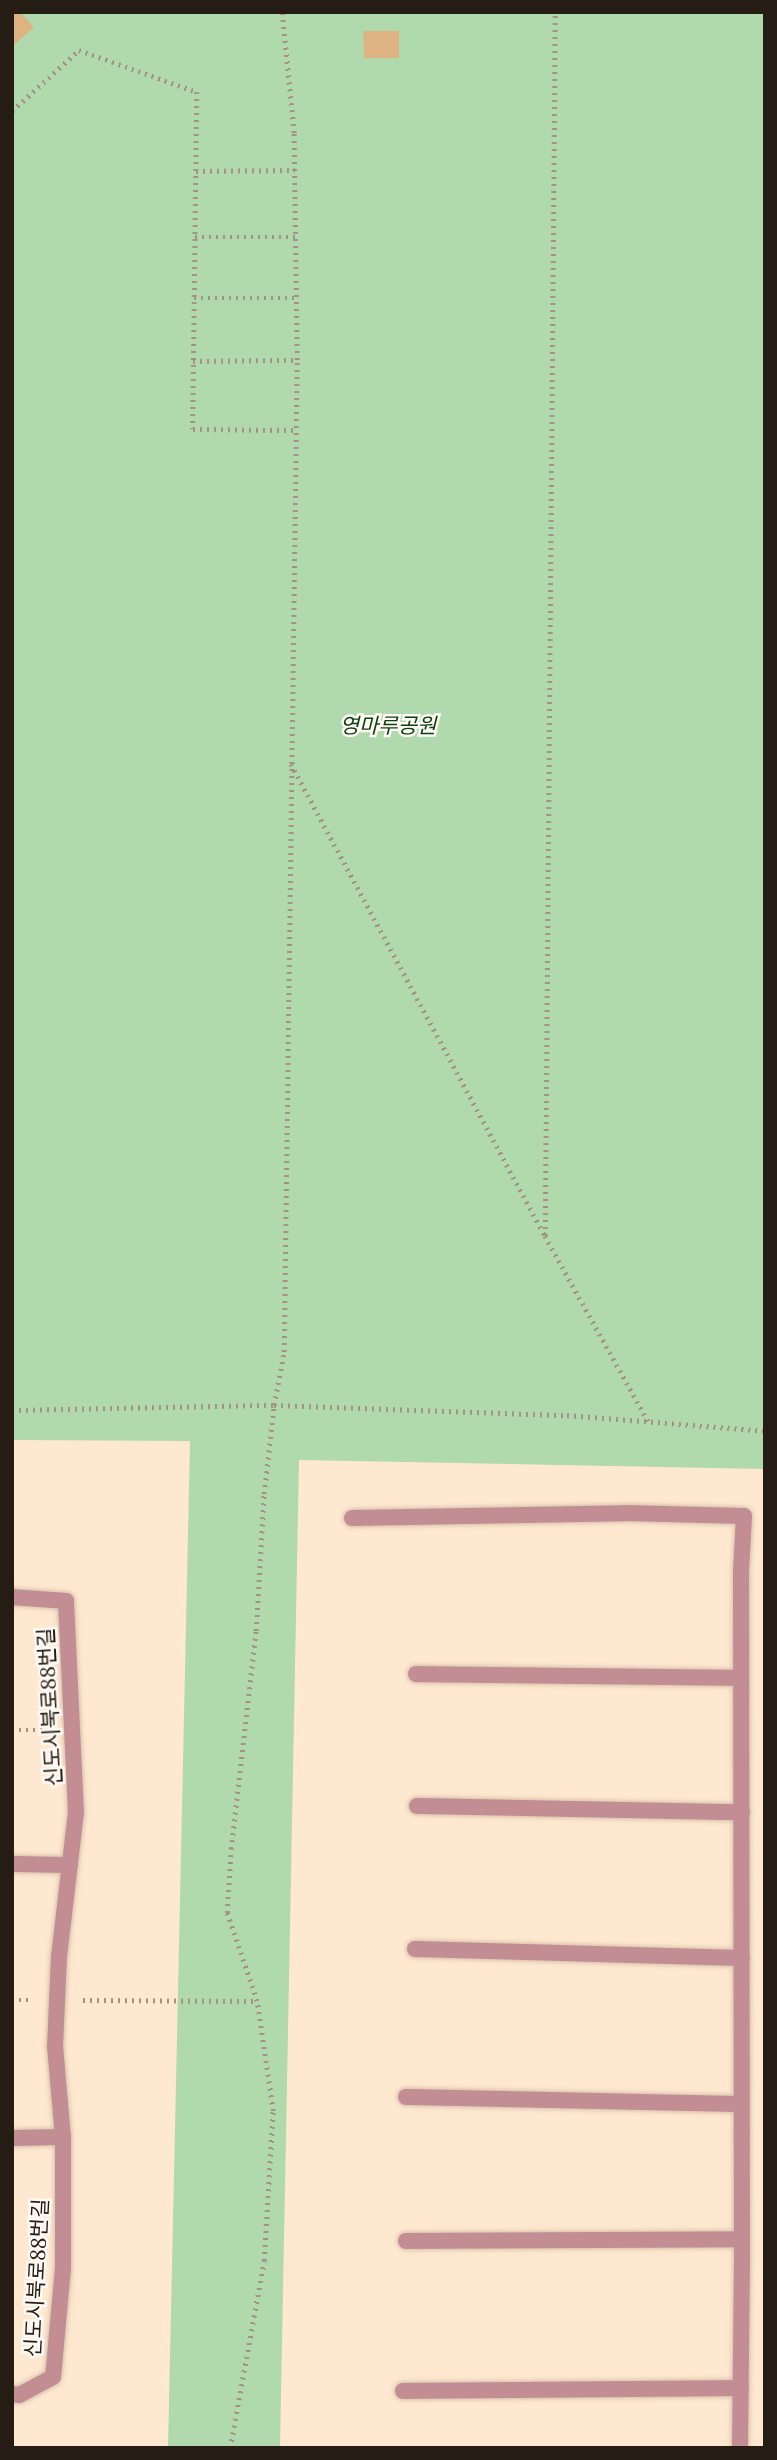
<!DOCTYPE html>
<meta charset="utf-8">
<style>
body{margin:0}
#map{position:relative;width:777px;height:2460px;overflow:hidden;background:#ffe8d0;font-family:Lora,"Noto Sans KR",serif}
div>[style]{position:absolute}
.green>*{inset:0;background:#b0daad}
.building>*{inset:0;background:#ddb382}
.path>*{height:4.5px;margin-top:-2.25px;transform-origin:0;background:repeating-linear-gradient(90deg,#a49382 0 2px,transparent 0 7px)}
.roads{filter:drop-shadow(0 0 2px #d8c3ae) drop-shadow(0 0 2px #d8c3ae)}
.service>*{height:16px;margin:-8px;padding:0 8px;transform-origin:8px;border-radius:8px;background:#c28e93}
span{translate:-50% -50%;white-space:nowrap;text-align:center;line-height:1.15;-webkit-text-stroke:5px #fdf9f4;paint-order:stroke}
.park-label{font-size:21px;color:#0f3d0f;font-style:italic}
.street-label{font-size:21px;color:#251d14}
.frame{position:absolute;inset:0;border:14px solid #251d14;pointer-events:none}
</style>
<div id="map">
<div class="green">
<div style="clip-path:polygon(12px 12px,765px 12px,765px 1469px,299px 1460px,280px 2448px,168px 2448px,190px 1441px,12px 1440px)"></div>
</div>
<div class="building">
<div style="clip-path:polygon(12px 12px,20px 12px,34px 27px,12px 47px)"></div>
<div style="clip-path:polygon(363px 31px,399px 31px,399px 58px,364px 58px)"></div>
</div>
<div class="path">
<div style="left:12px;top:111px;width:91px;rotate:-42.3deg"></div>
<div style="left:79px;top:50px;width:125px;rotate:19.6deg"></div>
<div style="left:197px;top:92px;width:337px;rotate:90.7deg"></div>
<div style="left:193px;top:429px;width:102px;rotate:0.6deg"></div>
<div style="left:196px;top:171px;width:99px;rotate:-0.6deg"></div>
<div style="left:195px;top:237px;width:101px"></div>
<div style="left:194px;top:298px;width:103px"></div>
<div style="left:193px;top:361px;width:104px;rotate:-0.6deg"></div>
<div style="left:291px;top:764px;width:536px;rotate:61.71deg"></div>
<div style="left:545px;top:1236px;width:212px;rotate:60.9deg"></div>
<div style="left:545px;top:1236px;width:1224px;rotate:-89.53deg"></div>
<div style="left:12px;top:1410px;width:262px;rotate:-1.1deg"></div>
<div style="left:274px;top:1405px;width:293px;rotate:2deg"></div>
<div style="left:567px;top:1415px;width:199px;rotate:4.6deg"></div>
<div style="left:12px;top:1730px;width:34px"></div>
<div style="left:12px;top:2000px;width:20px"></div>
<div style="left:83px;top:2000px;width:174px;rotate:0.3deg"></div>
<div style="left:230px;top:2448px;width:190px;rotate:-79.7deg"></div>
<div style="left:264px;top:2261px;width:150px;rotate:-86.6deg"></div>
<div style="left:273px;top:2111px;width:111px;rotate:-98.3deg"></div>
<div style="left:257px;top:2001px;width:93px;rotate:-108.8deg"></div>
<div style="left:227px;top:1913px;width:64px;rotate:-86.4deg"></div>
<div style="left:231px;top:1849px;width:219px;rotate:-83.5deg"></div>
<div style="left:256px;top:1631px;width:137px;rotate:-86.7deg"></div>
<div style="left:264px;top:1494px;width:90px;rotate:-83.6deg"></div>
<div style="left:274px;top:1405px;width:54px;rotate:-79.3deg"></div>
<div style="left:284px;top:1352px;width:992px;rotate:-89.25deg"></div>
<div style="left:297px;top:360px;width:227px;rotate:-90.8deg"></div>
<div style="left:294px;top:133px;width:122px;rotate:-95.7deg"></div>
</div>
<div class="roads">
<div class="service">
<div style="left:352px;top:1518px;width:273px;rotate:-1deg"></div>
<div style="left:625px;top:1513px;width:119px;rotate:1.4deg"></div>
<div style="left:744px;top:1516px;width:56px;rotate:93.1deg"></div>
<div style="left:741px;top:1572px;width:686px;rotate:89.92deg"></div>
<div style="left:742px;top:2258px;width:190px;rotate:90.6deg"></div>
<div style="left:12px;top:1597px;width:54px;rotate:4.2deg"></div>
<div style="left:66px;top:1601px;width:211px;rotate:87.3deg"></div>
<div style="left:76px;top:1812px;width:145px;rotate:96.7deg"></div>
<div style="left:59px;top:1956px;width:90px;rotate:92.5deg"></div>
<div style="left:55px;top:2046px;width:91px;rotate:85deg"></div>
<div style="left:63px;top:2137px;width:131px;rotate:90deg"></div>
<div style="left:63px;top:2268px;width:109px;rotate:95.2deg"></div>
<div style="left:53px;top:2377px;width:38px;rotate:152deg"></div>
<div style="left:19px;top:2395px;width:7px;rotate:-172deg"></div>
<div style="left:416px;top:1674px;width:325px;rotate:0.7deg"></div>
<div style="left:417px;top:1806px;width:325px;rotate:1.1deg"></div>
<div style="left:12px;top:1864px;width:58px;rotate:1deg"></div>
<div style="left:415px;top:1949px;width:327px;rotate:1.6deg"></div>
<div style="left:406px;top:2097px;width:335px;rotate:1.2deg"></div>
<div style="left:12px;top:2138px;width:51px;rotate:-1.1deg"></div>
<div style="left:406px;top:2241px;width:336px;rotate:-0.3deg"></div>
<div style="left:403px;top:2391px;width:338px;rotate:-0.5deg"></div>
</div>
</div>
<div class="park-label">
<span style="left:388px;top:726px">영마루공원</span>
</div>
<div class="street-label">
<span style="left:50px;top:1707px;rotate:-93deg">신도시북로88번길</span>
<span style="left:37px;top:2278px;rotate:-87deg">신도시북로88번길</span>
</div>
<div class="frame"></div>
</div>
